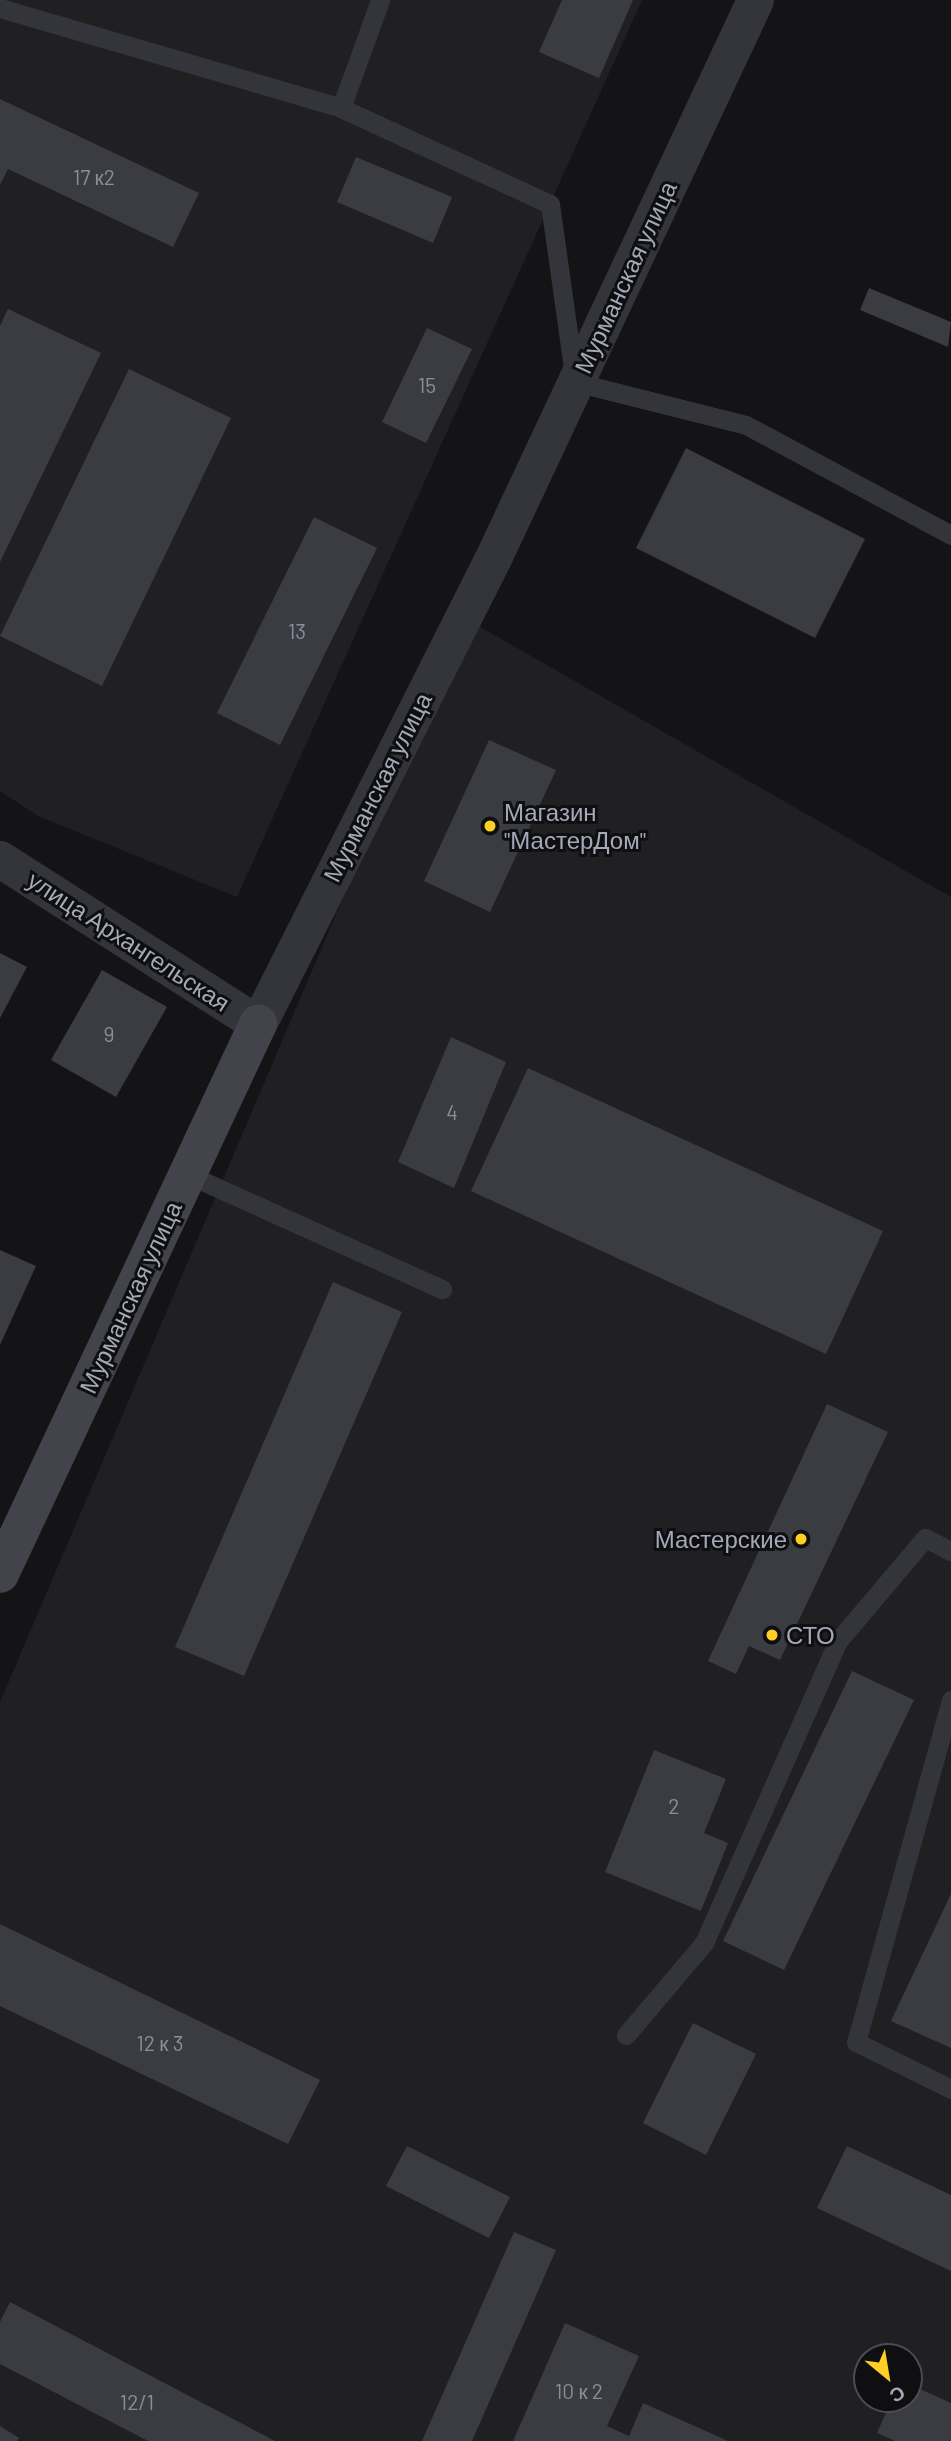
<!DOCTYPE html>
<meta charset="utf-8">
<style>
body{margin:0}
#map{position:relative;width:951px;height:2441px;overflow:hidden;background:#141416;font-family:Barlow,sans-serif}
div>[style]{position:absolute}
.built>*{inset:0;background:#202023}
.building>*{inset:0;background:#3b3c41}
.lane>*{height:19px;margin:-9.5px;padding:0 9.5px;transform-origin:9.5px;border-radius:9.5px;background:#34353b}
.street>*{height:37px;margin:-18.5px;padding:0 18.5px;transform-origin:18.5px;border-radius:18.5px;background:#34353b}
.secondary>*{height:38px;margin:-19px;padding:0 19px;transform-origin:19px;border-radius:19px;background:#42434b}
.dots>*{width:19px;height:19px;translate:-50% -50%;box-sizing:border-box;border:4px solid #0f0f11;border-radius:50%}
span{translate:-50% -50%;white-space:nowrap;text-align:center;line-height:1.15;-webkit-text-stroke:6px #0f0f11;paint-order:stroke}
.number-label{font-size:21px;color:#8a8d9a}
.number-label span{-webkit-text-stroke-width:0}
.street-label{font-size:24px;color:#a4a8b8}
.poi-label{font-size:24px;color:#a4a8b8}
.left{translate:0 -50%;text-align:left}
.right{translate:-100% -50%;text-align:right}
.north{position:absolute;left:853px;top:2343px;width:70px;height:70px;box-sizing:border-box;background:#0f0f11;border:2px solid #4b4c54;border-radius:50%;rotate:150deg;font-size:19px;font-weight:700;line-height:28px;text-align:center;color:#a4a8b8}
.north::after{content:'';display:block;margin:auto;width:24px;height:32px;background:#ffd023;clip-path:polygon(50% 0,100% 100%,50% 72%,0 100%)}
</style>
<div id="map">
<div class="built">
<div style="clip-path:polygon(0 0,642px 0,237px 897px,38px 816px,0 791px)"></div>
<div style="clip-path:polygon(evenodd,463px 617px,951px 897px,951px 2441px,0 2441px,0 1702px,463px 617px,867px 2357px,909px 2357px,909px 2399px,867px 2399px,867px 2357px)"></div>
</div>
<div class="building">
<div style="clip-path:polygon(562px 0,633px 0,599px 78px,539px 52px)"></div>
<div style="clip-path:polygon(0 99px,199px 193px,173px 247px,8px 169px,0 185px)"></div>
<div style="clip-path:polygon(356px 157px,452px 197px,433px 243px,337px 202px)"></div>
<div style="clip-path:polygon(869px 288px,951px 322px,948px 347px,860px 310px)"></div>
<div style="clip-path:polygon(8px 309px,101px 353px,0 562px,0 326px)"></div>
<div style="clip-path:polygon(427px 328px,472px 349px,426px 443px,382px 422px)"></div>
<div style="clip-path:polygon(129px 369px,231px 418px,102px 686px,0 636px)"></div>
<div style="clip-path:polygon(686px 448px,865px 539px,815px 638px,636px 548px)"></div>
<div style="clip-path:polygon(314px 517px,377px 548px,280px 745px,217px 713px)"></div>
<div style="clip-path:polygon(489px 740px,556px 770px,490px 912px,424px 881px)"></div>
<div style="clip-path:polygon(0 953px,27px 967px,0 1018px)"></div>
<div style="clip-path:polygon(102px 970px,167px 1007px,116px 1097px,51px 1060px)"></div>
<div style="clip-path:polygon(451px 1037px,506px 1062px,454px 1188px,398px 1162px)"></div>
<div style="clip-path:polygon(528px 1068px,883px 1231px,826px 1354px,471px 1191px)"></div>
<div style="clip-path:polygon(0 1250px,36px 1266px,0 1345px)"></div>
<div style="clip-path:polygon(333px 1282px,402px 1312px,244px 1676px,175px 1647px)"></div>
<div style="clip-path:polygon(827px 1404px,888px 1432px,780px 1660px,749px 1646px,736px 1674px,708px 1661px)"></div>
<div style="clip-path:polygon(852px 1671px,914px 1700px,784px 1970px,723px 1941px)"></div>
<div style="clip-path:polygon(654px 1750px,726px 1779px,704px 1833px,728px 1843px,701px 1911px,605px 1872px)"></div>
<div style="clip-path:polygon(951px 1894px,951px 2048px,891px 2021px)"></div>
<div style="clip-path:polygon(0 1924px,320px 2080px,288px 2144px,0 2006px)"></div>
<div style="clip-path:polygon(693px 2023px,756px 2054px,706px 2155px,643px 2123px)"></div>
<div style="clip-path:polygon(407px 2146px,510px 2197px,489px 2238px,386px 2186px)"></div>
<div style="clip-path:polygon(847px 2146px,951px 2195px,951px 2271px,817px 2208px)"></div>
<div style="clip-path:polygon(514px 2232px,556px 2250px,472px 2441px,422px 2441px)"></div>
<div style="clip-path:polygon(10px 2302px,275px 2441px,148px 2441px,0 2364px,0 2322px)"></div>
<div style="clip-path:polygon(565px 2323px,639px 2356px,607px 2426px,629px 2436px,643px 2403px,728px 2441px,513px 2441px)"></div>
<div style="clip-path:polygon(909px 2384px,951px 2403px,951px 2441px,895px 2441px,877px 2433px,892px 2399px,909px 2399px)"></div>
<div style="clip-path:polygon(0 2426px,19px 2438px,17px 2441px,0 2441px)"></div>
</div>
<div class="lane">
<div style="left:0;top:8px;width:355px;rotate:16.3deg"></div>
<div style="left:341px;top:108px;width:230px;rotate:24.7deg"></div>
<div style="left:550px;top:204px;width:180px;rotate:82deg"></div>
<div style="left:575px;top:382px;width:176px;rotate:14.1deg"></div>
<div style="left:746px;top:425px;width:233px;rotate:28.2deg"></div>
<div style="left:341px;top:108px;width:115px;rotate:-70.1deg"></div>
<div style="left:187px;top:1174px;width:280px;rotate:24.3deg"></div>
<div style="left:951px;top:1700px;width:355px;rotate:105.5deg"></div>
<div style="left:856px;top:2042px;width:106px;rotate:26.3deg"></div>
<div style="left:626px;top:2035px;width:121px;rotate:-49.7deg"></div>
<div style="left:704px;top:1943px;width:330px;rotate:-66.1deg"></div>
<div style="left:838px;top:1641px;width:135px;rotate:-49.8deg"></div>
<div style="left:925px;top:1538px;width:29px;rotate:27deg"></div>
</div>
<div class="street">
<div style="left:0;top:859px;width:306px;rotate:32.6deg"></div>
<div style="left:258px;top:1024px;width:522px;rotate:-63.24deg"></div>
<div style="left:493px;top:558px;width:616px;rotate:-64.85deg"></div>
</div>
<div class="secondary">
<div style="left:0;top:1574px;width:608px;rotate:-64.87deg"></div>
</div>
<div class="dots">
<div style="left:490px;top:826px;background:#ffd023"></div>
<div style="left:801px;top:1539px;background:#ffd023"></div>
<div style="left:772px;top:1635px;background:#ffd023"></div>
</div>
<div class="number-label">
<span style="left:94px;top:177px">17 к2</span>
<span style="left:427px;top:385px">15</span>
<span style="left:297px;top:631px">13</span>
<span style="left:109px;top:1034px">9</span>
<span style="left:452px;top:1112px">4</span>
<span style="left:674px;top:1806px">2</span>
<span style="left:160px;top:2043px">12 к 3</span>
<span style="left:579px;top:2391px">10 к 2</span>
<span style="left:137px;top:2402px">12/1</span>
</div>
<div class="street-label">
<span style="left:625px;top:277px;rotate:-65deg">Мурманская улица</span>
<span style="left:377px;top:787px;rotate:-63deg">Мурманская улица</span>
<span style="left:129px;top:941px;rotate:33deg">улица Архангельская</span>
<span style="left:130px;top:1297px;rotate:-65deg">Мурманская улица</span>
</div>
<div class="poi-label">
<span class="left" style="left:504px;top:826px">Магазин<br>"МастерДом"</span>
<span class="right" style="left:787px;top:1539px">Мастерские</span>
<span class="left" style="left:786px;top:1635px">СТО</span>
</div>
<div class="north">С</div>
</div>
